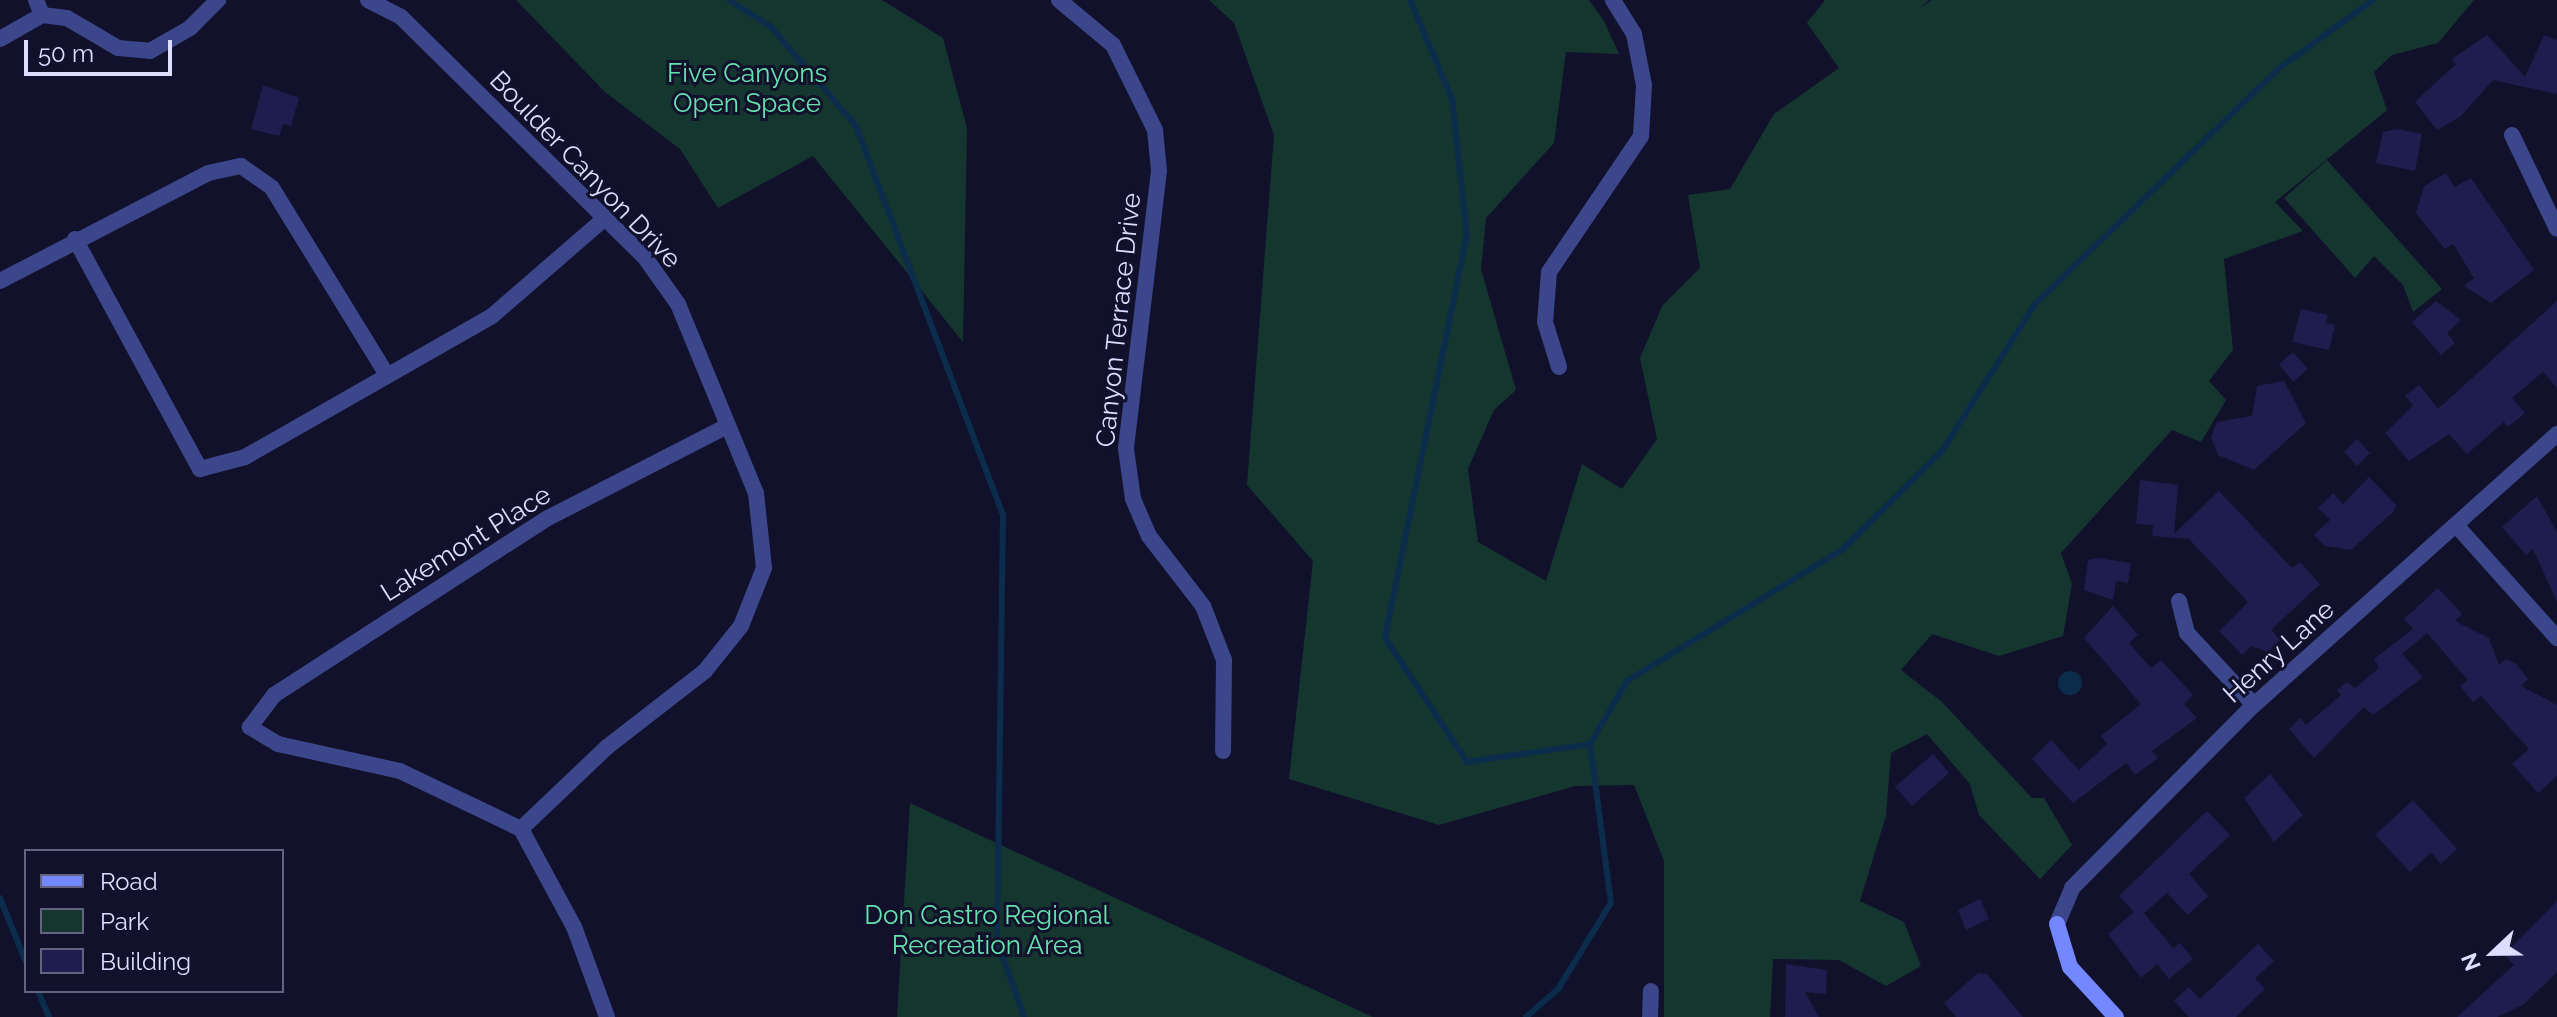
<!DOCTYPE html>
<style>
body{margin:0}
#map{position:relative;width:2557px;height:1017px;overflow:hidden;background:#11112c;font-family:Raleway,sans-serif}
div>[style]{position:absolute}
.green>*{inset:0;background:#14362f}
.water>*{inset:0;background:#0b2d4b}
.round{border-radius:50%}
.stream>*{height:6px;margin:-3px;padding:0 3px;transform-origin:3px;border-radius:3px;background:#0b2d4b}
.building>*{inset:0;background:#1f1d4d}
.street>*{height:16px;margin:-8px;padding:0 8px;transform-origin:8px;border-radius:8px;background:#3c468b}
.secondary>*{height:16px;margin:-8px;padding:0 8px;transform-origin:8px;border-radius:8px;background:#7387ff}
span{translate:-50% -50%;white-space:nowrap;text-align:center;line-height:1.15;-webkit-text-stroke:6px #11112c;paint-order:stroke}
.park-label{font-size:26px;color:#65e2ae}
.street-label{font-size:26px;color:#dcdeff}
.legend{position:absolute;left:24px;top:849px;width:260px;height:144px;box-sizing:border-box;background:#11112c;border:2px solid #626380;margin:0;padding:10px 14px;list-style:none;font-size:24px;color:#dcdeff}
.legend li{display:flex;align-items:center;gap:16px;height:40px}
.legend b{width:40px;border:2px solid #626380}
.north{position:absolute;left:2453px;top:913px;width:80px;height:80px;-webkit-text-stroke:6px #11112c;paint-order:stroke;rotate:248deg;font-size:22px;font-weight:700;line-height:32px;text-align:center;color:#dcdeff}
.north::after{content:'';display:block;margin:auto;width:28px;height:36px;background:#dcdeff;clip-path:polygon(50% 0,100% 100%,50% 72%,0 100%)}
.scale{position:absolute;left:24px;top:40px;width:148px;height:36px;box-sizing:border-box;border:4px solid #dcdeff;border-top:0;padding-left:10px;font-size:24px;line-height:28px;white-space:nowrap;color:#dcdeff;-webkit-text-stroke:6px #11112c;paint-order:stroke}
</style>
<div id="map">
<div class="green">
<div style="clip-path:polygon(516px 0,882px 0,943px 38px,967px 128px,963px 342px,813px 156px,718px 208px,680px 149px,605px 92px)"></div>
<div style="clip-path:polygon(1209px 0,1589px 0,1604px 21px,1619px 54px,1566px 52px,1554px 143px,1486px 218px,1481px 269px,1516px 390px,1494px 410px,1468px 469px,1478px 542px,1546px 581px,1582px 464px,1622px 489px,1657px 439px,1640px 358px,1662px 306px,1700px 268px,1688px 195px,1730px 189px,1774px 114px,1839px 68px,1807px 23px,1825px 0,1929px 0,1920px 8px,1932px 0,2474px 0,2438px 43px,2392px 55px,2374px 72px,2387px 110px,2275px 202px,2303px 231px,2224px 259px,2233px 350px,2209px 381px,2226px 400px,2201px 442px,2172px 430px,2061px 553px,2072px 584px,2063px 636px,1999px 656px,1932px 634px,1901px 670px,1942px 702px,2032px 798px,2044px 798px,2072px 845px,2040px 879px,1979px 815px,1970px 784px,1927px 734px,1891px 753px,1886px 816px,1860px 901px,1904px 922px,1921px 966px,1886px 986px,1839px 960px,1773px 959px,1770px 1017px,1664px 1017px,1664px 861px,1634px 785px,1575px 786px,1439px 825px,1289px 779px,1313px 561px,1247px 485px,1274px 135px,1234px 23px)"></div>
<div style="clip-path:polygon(2327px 160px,2442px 289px,2413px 312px,2403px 285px,2374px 256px,2355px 278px,2284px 198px)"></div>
<div style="clip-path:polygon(910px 803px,1373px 1017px,897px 1017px)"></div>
</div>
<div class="water">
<div class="round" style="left:2058px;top:671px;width:24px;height:24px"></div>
</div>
<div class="stream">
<div style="left:729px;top:0;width:49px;rotate:32.4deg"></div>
<div style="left:770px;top:26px;width:132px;rotate:49.3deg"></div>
<div style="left:856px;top:126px;width:417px;rotate:69.3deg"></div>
<div style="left:1003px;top:516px;width:425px;rotate:90.8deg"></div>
<div style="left:997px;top:941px;width:81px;rotate:70.4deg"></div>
<div style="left:1410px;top:0;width:108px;rotate:67deg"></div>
<div style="left:1452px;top:99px;width:136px;rotate:83.7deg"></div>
<div style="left:1467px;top:234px;width:412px;rotate:101.5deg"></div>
<div style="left:1385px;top:638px;width:149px;rotate:56.5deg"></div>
<div style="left:1467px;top:762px;width:124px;rotate:-8.3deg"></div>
<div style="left:0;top:898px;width:69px;rotate:67.9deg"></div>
<div style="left:38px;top:991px;width:28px;rotate:67deg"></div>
<div style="left:1526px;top:1017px;width:43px;rotate:-41.2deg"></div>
<div style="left:1558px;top:989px;width:101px;rotate:-58.4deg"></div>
<div style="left:1611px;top:903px;width:160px;rotate:-97.5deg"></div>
<div style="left:1590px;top:744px;width:73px;rotate:-59.6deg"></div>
<div style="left:1627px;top:681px;width:253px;rotate:-31.4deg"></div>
<div style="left:1843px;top:549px;width:139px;rotate:-44.7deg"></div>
<div style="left:1942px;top:451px;width:174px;rotate:-57.7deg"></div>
<div style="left:2035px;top:304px;width:338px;rotate:-44deg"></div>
<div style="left:2278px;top:69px;width:117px;rotate:-36deg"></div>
</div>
<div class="building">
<div style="clip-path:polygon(2487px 35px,2525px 77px,2544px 35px,2557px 40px,2557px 94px,2493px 80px,2460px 117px,2437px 130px,2415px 102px,2456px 64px,2452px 59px)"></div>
<div style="clip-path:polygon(263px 85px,299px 98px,291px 126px,283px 124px,279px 136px,251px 129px)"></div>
<div style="clip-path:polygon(2397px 129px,2422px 134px,2415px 171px,2376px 163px,2383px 132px)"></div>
<div style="clip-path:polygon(2446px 173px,2454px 187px,2471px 178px,2534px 270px,2491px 303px,2464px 286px,2474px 278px,2453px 244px,2445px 249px,2416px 213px,2424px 186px)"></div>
<div style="clip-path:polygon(2436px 301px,2461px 320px,2447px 333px,2455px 343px,2441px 355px,2412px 322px)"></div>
<div style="clip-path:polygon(2557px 301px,2557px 388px,2543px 372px,2512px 398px,2525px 413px,2508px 427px,2504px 422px,2467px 454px,2449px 434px,2409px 461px,2385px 433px,2413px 405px,2405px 396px,2419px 385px,2438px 409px)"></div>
<div style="clip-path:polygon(2301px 309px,2328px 315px,2326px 323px,2335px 325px,2329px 350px,2292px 342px)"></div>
<div style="clip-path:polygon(2293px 352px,2308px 369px,2293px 382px,2279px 364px)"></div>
<div style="clip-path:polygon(2284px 381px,2306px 423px,2254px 470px,2218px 455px,2211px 437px,2217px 422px,2252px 416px,2257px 386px)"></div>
<div style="clip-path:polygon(2357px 439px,2370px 453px,2357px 466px,2344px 452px)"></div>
<div style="clip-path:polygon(2369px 477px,2396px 505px,2394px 511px,2351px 550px,2325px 546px,2314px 535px,2330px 520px,2318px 508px,2333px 493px,2343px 504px)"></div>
<div style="clip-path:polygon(2140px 480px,2178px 485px,2174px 534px,2219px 491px,2292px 568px,2300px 562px,2320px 584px,2271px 630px,2281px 640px,2268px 652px,2251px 646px,2242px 655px,2219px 631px,2248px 602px,2189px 539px,2152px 536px,2153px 525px,2136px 524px)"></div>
<div style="clip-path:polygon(2537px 496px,2557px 532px,2557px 602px,2533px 549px,2526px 555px,2502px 527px)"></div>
<div style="clip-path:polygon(2098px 558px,2131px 563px,2128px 583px,2116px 581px,2113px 600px,2084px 590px,2088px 560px)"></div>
<div style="clip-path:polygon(2438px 588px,2462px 614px,2455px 621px,2489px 638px,2499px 665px,2506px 659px,2516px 664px,2528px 679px,2521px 686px,2557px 705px,2557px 776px,2538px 793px,2512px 764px,2529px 749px,2481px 696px,2473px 702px,2460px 686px,2468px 680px,2427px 633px,2402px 654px,2423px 677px,2373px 715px,2364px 707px,2314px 758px,2289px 729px,2300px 718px,2306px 725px,2341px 695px,2337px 690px,2347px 682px,2355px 688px,2379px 668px,2374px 659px,2413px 629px,2404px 619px)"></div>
<div style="clip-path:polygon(2113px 606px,2138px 635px,2129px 643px,2151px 668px,2161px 660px,2193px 695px,2184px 704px,2197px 718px,2152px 751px,2158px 758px,2135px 775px,2126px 763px,2073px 803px,2032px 759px,2051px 740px,2079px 770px,2107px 744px,2101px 736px,2141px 704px,2084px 638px)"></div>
<div style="clip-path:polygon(1933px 754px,1949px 773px,1912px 806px,1895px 787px)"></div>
<div style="clip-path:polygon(2270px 774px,2303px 815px,2274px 842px,2244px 798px)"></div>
<div style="clip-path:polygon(2413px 800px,2457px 849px,2441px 864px,2431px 852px,2410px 872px,2375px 835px)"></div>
<div style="clip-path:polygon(2207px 811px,2230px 835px,2189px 874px,2208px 896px,2188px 915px,2167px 893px,2144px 913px,2173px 948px,2180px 943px,2193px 959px,2169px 979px,2157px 964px,2141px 978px,2108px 934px,2134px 912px,2119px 896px)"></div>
<div style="clip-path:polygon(1980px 899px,1989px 919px,1966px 930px,1958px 910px)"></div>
<div style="clip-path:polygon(2557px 901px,2557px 972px,2523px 1005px,2497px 1017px,2457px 1017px,2514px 965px,2504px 954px)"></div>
<div style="clip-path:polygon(2258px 944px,2274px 961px,2255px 978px,2265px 989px,2236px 1017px,2189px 1017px,2174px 1001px,2189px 987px,2200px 999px)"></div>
<div style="clip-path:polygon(1786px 964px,1827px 970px,1826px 994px,1805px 992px,1819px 1017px,1785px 1017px)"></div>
<div style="clip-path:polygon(1978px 973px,1987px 974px,2023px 1017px,1956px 1017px,1944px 1003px)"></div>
</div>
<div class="street">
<div style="left:36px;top:0;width:16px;rotate:68deg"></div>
<div style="left:368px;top:0;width:37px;rotate:27deg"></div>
<div style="left:401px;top:17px;width:344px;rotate:44.6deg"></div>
<div style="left:646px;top:259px;width:55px;rotate:54.6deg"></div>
<div style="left:678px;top:304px;width:204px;rotate:67.6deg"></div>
<div style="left:756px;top:493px;width:75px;rotate:83.9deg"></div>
<div style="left:764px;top:568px;width:62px;rotate:111.6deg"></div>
<div style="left:741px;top:626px;width:58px;rotate:128.7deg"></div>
<div style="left:705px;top:671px;width:124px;rotate:142.2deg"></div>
<div style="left:607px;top:747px;width:119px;rotate:136.4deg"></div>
<div style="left:1059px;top:0;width:70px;rotate:39.8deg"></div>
<div style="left:1113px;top:45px;width:95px;rotate:63.7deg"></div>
<div style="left:1155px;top:130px;width:41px;rotate:84.4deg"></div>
<div style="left:1159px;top:171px;width:280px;rotate:96.8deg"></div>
<div style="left:1126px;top:449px;width:50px;rotate:82deg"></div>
<div style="left:1133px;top:499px;width:40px;rotate:66.6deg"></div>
<div style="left:1149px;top:536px;width:88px;rotate:52.4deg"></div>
<div style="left:1203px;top:606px;width:58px;rotate:68.7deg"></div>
<div style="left:1224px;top:660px;width:91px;rotate:90.6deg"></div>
<div style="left:0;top:39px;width:48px;rotate:-29.7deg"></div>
<div style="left:42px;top:15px;width:25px;rotate:7deg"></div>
<div style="left:67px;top:18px;width:59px;rotate:30.5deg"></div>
<div style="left:118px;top:48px;width:32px;rotate:5deg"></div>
<div style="left:150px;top:51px;width:46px;rotate:-29.9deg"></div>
<div style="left:190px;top:28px;width:40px;rotate:-45deg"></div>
<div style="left:2512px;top:135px;width:104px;rotate:64.4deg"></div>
<div style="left:75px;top:239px;width:262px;rotate:61.5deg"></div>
<div style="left:200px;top:469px;width:47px;rotate:-14.9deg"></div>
<div style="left:245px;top:457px;width:284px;rotate:-29.7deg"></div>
<div style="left:492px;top:316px;width:150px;rotate:-40.9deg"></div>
<div style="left:0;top:281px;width:234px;rotate:-27.4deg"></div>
<div style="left:208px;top:173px;width:34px;rotate:-12deg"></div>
<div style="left:241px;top:166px;width:38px;rotate:35deg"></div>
<div style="left:272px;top:188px;width:217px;rotate:58.4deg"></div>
<div style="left:1559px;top:367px;width:47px;rotate:-107.3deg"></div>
<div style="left:1545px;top:322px;width:50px;rotate:-85.4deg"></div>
<div style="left:1549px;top:272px;width:164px;rotate:-55.9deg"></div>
<div style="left:1641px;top:136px;width:51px;rotate:-86.6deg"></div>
<div style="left:1644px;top:85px;width:52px;rotate:-101.1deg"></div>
<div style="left:1634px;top:34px;width:40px;rotate:-122deg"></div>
<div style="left:2456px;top:525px;width:152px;rotate:48.2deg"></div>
<div style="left:2179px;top:601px;width:33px;rotate:76deg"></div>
<div style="left:2187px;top:633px;width:98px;rotate:47.1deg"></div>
<div style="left:2057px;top:924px;width:39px;rotate:-67deg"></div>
<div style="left:2072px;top:888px;width:258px;rotate:-45.2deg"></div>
<div style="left:2254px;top:705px;width:407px;rotate:-41.8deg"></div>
<div style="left:607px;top:1017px;width:96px;rotate:-110.1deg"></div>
<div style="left:574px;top:927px;width:111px;rotate:-118.4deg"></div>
<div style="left:521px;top:829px;width:134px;rotate:-154.4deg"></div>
<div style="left:400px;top:771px;width:125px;rotate:-167.5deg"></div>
<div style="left:278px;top:744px;width:33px;rotate:-149deg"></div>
<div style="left:250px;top:727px;width:40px;rotate:-53deg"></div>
<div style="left:274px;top:695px;width:326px;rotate:-32.9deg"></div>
<div style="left:548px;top:518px;width:199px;rotate:-27.2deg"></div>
<div style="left:1650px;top:1017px;width:26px;rotate:-88deg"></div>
</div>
<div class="secondary">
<div style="left:2057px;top:924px;width:45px;rotate:73.2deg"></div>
<div style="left:2070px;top:967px;width:68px;rotate:47.4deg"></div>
</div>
<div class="park-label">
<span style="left:747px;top:89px">Five Canyons<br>Open Space</span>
<span style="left:987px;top:931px">Don Castro Regional<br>Recreation Area</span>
</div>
<div class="street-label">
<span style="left:585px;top:170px;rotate:46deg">Boulder Canyon Drive</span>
<span style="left:1119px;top:320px;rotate:-84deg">Canyon Terrace Drive</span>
<span style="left:466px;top:544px;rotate:-32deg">Lakemont Place</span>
<span style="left:2279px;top:652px;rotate:-42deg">Henry Lane</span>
</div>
<ul class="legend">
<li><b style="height:10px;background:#7387ff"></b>Road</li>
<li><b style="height:22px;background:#14362f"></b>Park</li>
<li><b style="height:22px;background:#1f1d4d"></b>Building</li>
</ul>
<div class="north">N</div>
<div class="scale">50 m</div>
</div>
